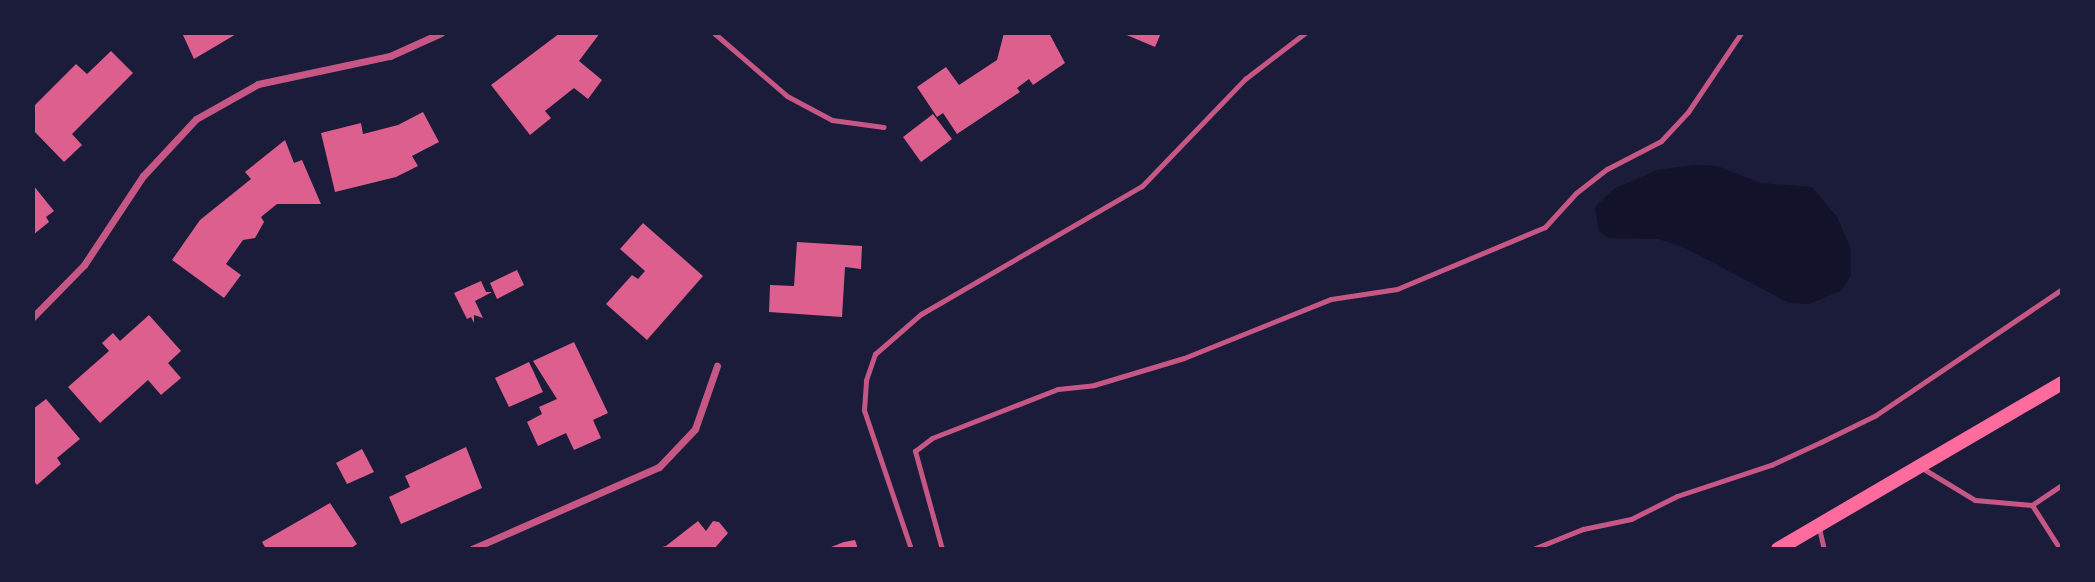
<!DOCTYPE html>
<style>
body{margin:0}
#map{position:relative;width:2095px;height:582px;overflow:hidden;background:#1b1b3a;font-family:"Fira Sans",sans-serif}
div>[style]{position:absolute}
.water>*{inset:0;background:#12122b}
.building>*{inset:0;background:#dd5f8e}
.service>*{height:5px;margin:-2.5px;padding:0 2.5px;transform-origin:2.5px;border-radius:2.5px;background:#c65784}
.minor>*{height:7px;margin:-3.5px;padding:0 3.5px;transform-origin:3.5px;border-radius:3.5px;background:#c65784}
.secondary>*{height:14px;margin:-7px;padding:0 7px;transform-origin:7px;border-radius:7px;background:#ff6b9d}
span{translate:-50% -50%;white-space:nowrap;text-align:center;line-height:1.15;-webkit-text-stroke:6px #1b1b3a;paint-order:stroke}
.frame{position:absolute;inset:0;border:35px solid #1b1b3a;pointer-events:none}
</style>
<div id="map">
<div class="water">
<div style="clip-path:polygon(1695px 165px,1717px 166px,1761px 183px,1812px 187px,1837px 217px,1851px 249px,1851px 275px,1842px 290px,1809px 304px,1789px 303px,1687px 249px,1659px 239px,1609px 238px,1599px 231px,1595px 207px,1614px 189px,1657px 170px)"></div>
</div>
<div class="building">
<div style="clip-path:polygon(182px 33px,238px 33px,194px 59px)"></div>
<div style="clip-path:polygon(560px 33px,600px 33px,579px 61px,602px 80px,588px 99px,574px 88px,545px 111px,551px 118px,530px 135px,491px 85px)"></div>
<div style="clip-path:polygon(1004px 33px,1049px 33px,1065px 63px,1033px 85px,1029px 79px,1017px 88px,1020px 92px,957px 134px,943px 113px,937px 117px,917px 87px,946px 67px,959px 85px,997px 60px)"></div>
<div style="clip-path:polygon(1122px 33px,1161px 33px,1155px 47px)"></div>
<div style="clip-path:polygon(111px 51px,133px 73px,72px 134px,82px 145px,64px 162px,33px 130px,33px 107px,76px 64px,87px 74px)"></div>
<div style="clip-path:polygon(423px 112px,439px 142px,412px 156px,418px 166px,396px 177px,335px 192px,321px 133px,361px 123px,363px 134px,398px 125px)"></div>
<div style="clip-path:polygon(933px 114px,952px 139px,921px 162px,903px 137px)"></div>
<div style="clip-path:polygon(285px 140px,294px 163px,302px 160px,321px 204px,277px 204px,261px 217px,264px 222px,255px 238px,243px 240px,226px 264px,241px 275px,224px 298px,172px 260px,200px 220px,251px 179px,245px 172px)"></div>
<div style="clip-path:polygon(33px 185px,54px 211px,46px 217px,49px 222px,33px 235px)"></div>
<div style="clip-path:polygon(643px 223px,703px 276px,647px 340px,606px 304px,632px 275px,638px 279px,645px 271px,620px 249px)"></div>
<div style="clip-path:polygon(797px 242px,862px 246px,861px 269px,845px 267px,842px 317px,769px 312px,770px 285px,794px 286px)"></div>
<div style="clip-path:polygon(517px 270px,524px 285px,497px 299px,490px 283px)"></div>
<div style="clip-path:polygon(481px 281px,486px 292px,492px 292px,475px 301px,483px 318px,474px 315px,474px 323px,471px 317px,467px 319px,454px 293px)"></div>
<div style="clip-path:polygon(149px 315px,181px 351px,168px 363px,181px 378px,161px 395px,148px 380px,100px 423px,68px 387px,109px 351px,102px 343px,113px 333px,120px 341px)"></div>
<div style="clip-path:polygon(574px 342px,608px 413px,593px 420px,601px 438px,574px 450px,566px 433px,538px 446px,527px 422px,542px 414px,539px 407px,557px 399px,533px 361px)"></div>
<div style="clip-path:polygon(529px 362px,543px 392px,509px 407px,495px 378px)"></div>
<div style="clip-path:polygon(46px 399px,80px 439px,57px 458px,61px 464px,37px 485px,33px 480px,33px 409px)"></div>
<div style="clip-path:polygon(466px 447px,482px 488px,401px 524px,389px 497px,410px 487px,405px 476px)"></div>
<div style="clip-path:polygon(362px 449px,374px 472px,347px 484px,336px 463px)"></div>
<div style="clip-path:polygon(330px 503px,357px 544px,350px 549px,266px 549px,262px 542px)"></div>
<div style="clip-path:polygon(698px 521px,706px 531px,713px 521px,719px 522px,728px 533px,714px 549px,654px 549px,666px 546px)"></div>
<div style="clip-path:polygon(855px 540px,858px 549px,826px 549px,844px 542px)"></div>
</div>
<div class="service">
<div style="left:714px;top:33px;width:96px;rotate:40.8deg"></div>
<div style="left:787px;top:96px;width:51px;rotate:28.1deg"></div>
<div style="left:832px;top:120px;width:52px;rotate:7.7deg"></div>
<div style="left:1922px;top:468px;width:62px;rotate:31.1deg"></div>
<div style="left:1975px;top:500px;width:57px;rotate:5deg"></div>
<div style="left:1819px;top:528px;width:22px;rotate:77deg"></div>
<div style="left:911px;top:549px;width:147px;rotate:-108.7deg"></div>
<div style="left:864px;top:410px;width:30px;rotate:-86deg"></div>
<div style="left:866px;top:380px;width:28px;rotate:-71deg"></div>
<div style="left:875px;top:354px;width:61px;rotate:-41deg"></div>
<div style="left:921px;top:314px;width:255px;rotate:-30.1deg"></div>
<div style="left:1142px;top:186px;width:149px;rotate:-46.1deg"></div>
<div style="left:1245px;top:79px;width:76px;rotate:-37.5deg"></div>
<div style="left:942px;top:549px;width:102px;rotate:-105.4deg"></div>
<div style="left:915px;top:451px;width:21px;rotate:-37deg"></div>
<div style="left:932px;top:438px;width:135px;rotate:-21.3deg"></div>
<div style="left:1058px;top:389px;width:36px;rotate:-6deg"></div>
<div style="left:1094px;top:385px;width:94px;rotate:-16.7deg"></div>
<div style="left:1184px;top:358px;width:158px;rotate:-21.9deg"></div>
<div style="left:1331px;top:299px;width:67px;rotate:-8.6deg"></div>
<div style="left:1397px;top:289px;width:160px;rotate:-22.7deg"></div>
<div style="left:1545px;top:227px;width:46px;rotate:-47.6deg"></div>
<div style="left:1576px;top:193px;width:39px;rotate:-38deg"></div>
<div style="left:1607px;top:169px;width:61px;rotate:-27.4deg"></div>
<div style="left:1661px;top:141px;width:40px;rotate:-47deg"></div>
<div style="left:1688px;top:112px;width:95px;rotate:-56.1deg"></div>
<div style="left:1533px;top:549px;width:54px;rotate:-21.8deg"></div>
<div style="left:1583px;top:529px;width:49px;rotate:-11.8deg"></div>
<div style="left:1631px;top:519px;width:51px;rotate:-26.6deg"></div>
<div style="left:1677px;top:496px;width:99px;rotate:-18.3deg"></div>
<div style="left:1771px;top:465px;width:55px;rotate:-24.7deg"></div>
<div style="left:1821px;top:442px;width:61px;rotate:-26.1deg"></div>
<div style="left:1876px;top:415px;width:225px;rotate:-34.1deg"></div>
<div style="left:2060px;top:549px;width:52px;rotate:-122.5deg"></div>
<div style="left:2032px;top:505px;width:36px;rotate:-34deg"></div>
</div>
<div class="minor">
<div style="left:33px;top:317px;width:73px;rotate:-45.6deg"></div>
<div style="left:84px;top:265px;width:107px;rotate:-56.5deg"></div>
<div style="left:143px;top:176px;width:78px;rotate:-47.1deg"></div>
<div style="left:196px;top:119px;width:71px;rotate:-29.4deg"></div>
<div style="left:258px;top:84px;width:135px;rotate:-12deg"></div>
<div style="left:390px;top:56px;width:56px;rotate:-24.3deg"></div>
<div style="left:472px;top:549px;width:204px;rotate:-23.7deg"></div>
<div style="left:659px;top:467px;width:52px;rotate:-46.5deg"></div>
<div style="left:695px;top:429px;width:67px;rotate:-70.8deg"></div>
</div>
<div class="secondary">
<div style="left:1778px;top:549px;width:329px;rotate:-30.3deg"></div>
</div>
<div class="frame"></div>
</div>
